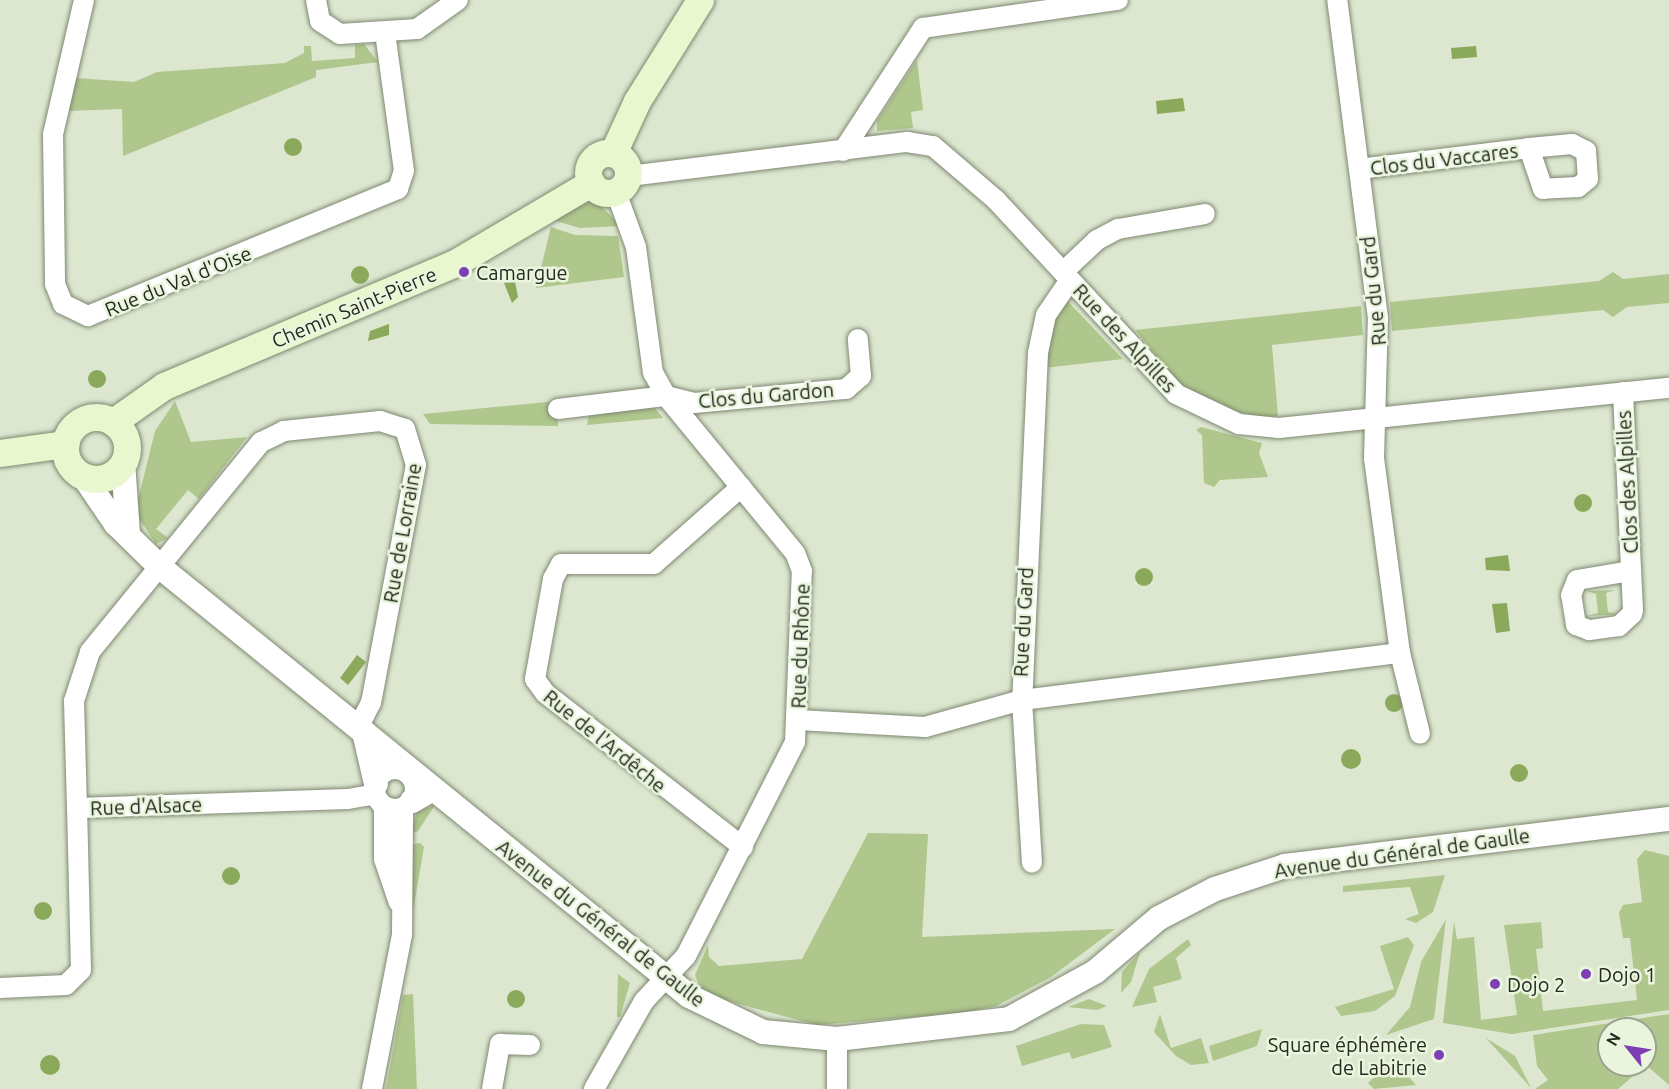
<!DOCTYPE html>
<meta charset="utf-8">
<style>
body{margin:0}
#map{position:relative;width:1669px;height:1089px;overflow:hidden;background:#dde7d0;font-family:Ubuntu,sans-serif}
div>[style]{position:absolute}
.green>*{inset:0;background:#afc78c}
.water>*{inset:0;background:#8ba95b}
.round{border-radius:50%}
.roads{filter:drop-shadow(0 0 2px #7f8872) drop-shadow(0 0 2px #7f8872)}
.minor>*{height:20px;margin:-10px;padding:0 10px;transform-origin:10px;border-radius:10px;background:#fff}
.minor>.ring{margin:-10px;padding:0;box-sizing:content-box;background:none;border:20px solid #fff;border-radius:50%}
.tertiary>*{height:24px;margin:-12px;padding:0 12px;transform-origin:12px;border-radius:12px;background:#fff}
.secondary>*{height:27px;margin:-13.5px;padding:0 13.5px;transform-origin:13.5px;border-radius:13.5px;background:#e9f7ce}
.secondary>.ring{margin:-13.5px;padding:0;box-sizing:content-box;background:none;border:27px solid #e9f7ce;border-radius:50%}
.dots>*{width:16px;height:16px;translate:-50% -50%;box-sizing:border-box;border:3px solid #eaf5dd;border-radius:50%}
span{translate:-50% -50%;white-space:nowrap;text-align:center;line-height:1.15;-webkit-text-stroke:5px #eaf5dd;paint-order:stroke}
.street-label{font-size:20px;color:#252920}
.poi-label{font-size:20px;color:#252920}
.left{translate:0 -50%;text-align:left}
.right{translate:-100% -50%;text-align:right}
.north{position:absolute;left:1597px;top:1017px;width:60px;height:60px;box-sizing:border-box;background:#eaf5dd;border:2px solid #9ba391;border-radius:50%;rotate:300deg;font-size:16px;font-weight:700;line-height:24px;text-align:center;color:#252920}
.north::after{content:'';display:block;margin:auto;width:21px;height:27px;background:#7e3fb4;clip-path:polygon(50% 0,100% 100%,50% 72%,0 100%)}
</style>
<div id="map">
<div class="green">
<div style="clip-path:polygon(364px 44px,378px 62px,316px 70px,316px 77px,123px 156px,122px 109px,67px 111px,75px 78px,134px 82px,157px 72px,285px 63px,304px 53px,304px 46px,311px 46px,312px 61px,355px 58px,355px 45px)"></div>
<div style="clip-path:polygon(917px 60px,923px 110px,911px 112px,913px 128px,877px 131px,877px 121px)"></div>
<div style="clip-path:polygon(594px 199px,621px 226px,580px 228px,549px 219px)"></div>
<div style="clip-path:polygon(551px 227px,575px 235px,618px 236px,624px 277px,536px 288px)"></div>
<div style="clip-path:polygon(1613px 272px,1623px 279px,1669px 274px,1669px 303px,1627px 307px,1613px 317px,1603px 310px,1392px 331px,1390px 302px,1599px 281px)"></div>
<div style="clip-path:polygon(1067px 300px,1073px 307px,1123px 359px,1044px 368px,1049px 326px)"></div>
<div style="clip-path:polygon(1361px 306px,1363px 335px,1272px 345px,1278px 416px,1260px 418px,1206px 403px,1180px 384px,1135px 330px)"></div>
<div style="clip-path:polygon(175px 401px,191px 442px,247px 437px,199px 499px,188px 490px,156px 529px,168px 538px,156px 544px,135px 512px,155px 431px)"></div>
<div style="clip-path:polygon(558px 401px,558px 426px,430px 424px,423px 414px)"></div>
<div style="clip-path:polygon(649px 401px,663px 418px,587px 425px,589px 415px,599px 409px)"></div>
<div style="clip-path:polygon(1201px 427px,1262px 443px,1259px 453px,1268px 477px,1220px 480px,1214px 487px,1204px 483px,1202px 435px,1196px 430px)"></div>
<div style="clip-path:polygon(1615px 590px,1606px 593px,1608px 612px,1618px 614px,1587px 616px,1598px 613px,1596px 594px,1587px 591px)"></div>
<div style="clip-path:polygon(435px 805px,418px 831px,409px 834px,417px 812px)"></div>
<div style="clip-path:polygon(868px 833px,928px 834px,922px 937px,1115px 929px,1051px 977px,996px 1006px,962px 1013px,817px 1025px,713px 997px,700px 988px,695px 975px,708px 945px,709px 957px,719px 966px,802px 959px)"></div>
<div style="clip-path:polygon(420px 843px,424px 847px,413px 911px,410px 845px)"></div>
<div style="clip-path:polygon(1645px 850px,1669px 856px,1669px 1010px,1512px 1034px,1443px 1023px,1454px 922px,1457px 939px,1474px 937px,1481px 1020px,1517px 1015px,1504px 925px,1541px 922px,1543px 948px,1536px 949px,1543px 1011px,1637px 1000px,1630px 938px,1623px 938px,1619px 913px,1623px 905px,1642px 902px,1637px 859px)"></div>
<div style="clip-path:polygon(1445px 875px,1433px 912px,1416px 923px,1405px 919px,1419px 914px,1410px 887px,1343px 892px,1343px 886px)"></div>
<div style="clip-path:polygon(1446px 919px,1434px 1019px,1386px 1035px,1410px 1007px,1421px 962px)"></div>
<div style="clip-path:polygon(1408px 937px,1414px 945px,1395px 996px,1375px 1011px,1341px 1016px,1335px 1007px,1394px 989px,1380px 946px)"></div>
<div style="clip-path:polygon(1188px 939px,1191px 945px,1176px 958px,1182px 979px,1153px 987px,1157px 1002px,1132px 1007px,1149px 969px)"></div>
<div style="clip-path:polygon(1140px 952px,1131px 982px,1121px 993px,1122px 972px)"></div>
<div style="clip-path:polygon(618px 974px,630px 983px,620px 1017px,617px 1017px)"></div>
<div style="clip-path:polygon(413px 994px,417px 1089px,386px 1089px,403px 995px)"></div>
<div style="clip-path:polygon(1089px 999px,1107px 1006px,1097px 1010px,1068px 1007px)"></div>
<div style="clip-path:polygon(1160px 1014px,1171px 1048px,1201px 1038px,1209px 1063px,1191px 1065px,1176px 1056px,1154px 1032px)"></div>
<div style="clip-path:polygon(evenodd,1669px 1014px,1669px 1085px,1646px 1065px,1618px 1089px,1535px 1089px,1548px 1080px,1537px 1066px,1533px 1035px,1669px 1014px,1609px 1029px,1645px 1029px,1645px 1065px,1609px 1065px,1609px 1029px)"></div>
<div style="clip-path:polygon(1081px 1024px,1104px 1025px,1112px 1047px,1072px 1059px,1069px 1052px,1022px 1066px,1016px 1046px)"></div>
<div style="clip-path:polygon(1262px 1029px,1257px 1046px,1213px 1061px,1209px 1046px)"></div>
<div style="clip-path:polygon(1486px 1038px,1515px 1056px,1531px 1088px)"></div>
<div style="clip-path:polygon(1394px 1060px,1416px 1085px,1374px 1089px,1368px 1083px)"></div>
</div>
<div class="water">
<div style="clip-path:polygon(1476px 46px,1477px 57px,1452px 59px,1451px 48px)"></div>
<div style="clip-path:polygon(1183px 98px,1185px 111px,1157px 114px,1156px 101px)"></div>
<div class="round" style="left:284px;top:138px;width:18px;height:18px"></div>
<div class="round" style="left:351px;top:266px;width:18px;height:18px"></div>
<div style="clip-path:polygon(514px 276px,518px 297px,512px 303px,504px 283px)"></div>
<div style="clip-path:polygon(389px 324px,389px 335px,368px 341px,370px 331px)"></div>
<div class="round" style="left:88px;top:370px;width:18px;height:18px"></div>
<div class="round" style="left:1574px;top:494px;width:18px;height:18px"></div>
<div style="clip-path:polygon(1508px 555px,1510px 571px,1486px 570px,1485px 558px)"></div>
<div class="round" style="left:1135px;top:568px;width:18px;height:18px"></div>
<div style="clip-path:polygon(1507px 603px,1510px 631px,1496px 633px,1492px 604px)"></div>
<div style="clip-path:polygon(357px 655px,366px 662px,348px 685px,340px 678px)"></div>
<div class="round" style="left:1385px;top:694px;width:18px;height:18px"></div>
<div class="round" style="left:1341px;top:749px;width:20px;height:20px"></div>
<div class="round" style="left:1510px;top:764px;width:18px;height:18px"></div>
<div class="round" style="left:222px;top:867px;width:18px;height:18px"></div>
<div class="round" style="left:34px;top:902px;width:18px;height:18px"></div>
<div class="round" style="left:507px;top:990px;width:18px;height:18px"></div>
<div class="round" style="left:40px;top:1055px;width:20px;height:20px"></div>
</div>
<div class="roads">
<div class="minor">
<div style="left:84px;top:0;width:138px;rotate:103deg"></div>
<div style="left:53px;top:134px;width:150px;rotate:89.2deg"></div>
<div style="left:55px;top:284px;width:22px;rotate:68deg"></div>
<div style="left:63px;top:304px;width:28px;rotate:26deg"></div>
<div style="left:88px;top:316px;width:335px;rotate:-22.3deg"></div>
<div style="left:398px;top:189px;width:19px;rotate:-72deg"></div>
<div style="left:404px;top:171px;width:139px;rotate:-97.8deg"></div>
<div style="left:316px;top:0;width:21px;rotate:79deg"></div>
<div style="left:320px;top:21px;width:24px;rotate:33deg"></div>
<div style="left:340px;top:34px;width:77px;rotate:-3.7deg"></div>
<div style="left:417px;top:29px;width:50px;rotate:-35.3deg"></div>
<div style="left:843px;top:151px;width:147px;rotate:-57deg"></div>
<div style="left:923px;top:28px;width:197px;rotate:-8.2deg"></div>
<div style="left:1359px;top:169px;width:171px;rotate:-7deg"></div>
<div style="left:1529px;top:148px;width:43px;rotate:-5.3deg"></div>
<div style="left:1572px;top:144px;width:16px;rotate:27deg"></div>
<div style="left:1586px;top:151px;width:28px;rotate:86deg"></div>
<div style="left:1588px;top:179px;width:13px;rotate:141deg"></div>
<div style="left:1578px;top:187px;width:35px;rotate:177deg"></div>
<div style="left:1543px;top:189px;width:43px;rotate:-108.9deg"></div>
<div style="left:629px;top:176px;width:280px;rotate:-7deg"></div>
<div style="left:907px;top:142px;width:26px;rotate:9deg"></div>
<div style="left:933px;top:146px;width:83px;rotate:40.6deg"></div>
<div style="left:996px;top:200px;width:265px;rotate:47.1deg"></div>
<div style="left:1176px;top:394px;width:70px;rotate:25.5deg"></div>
<div style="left:1239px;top:424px;width:40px;rotate:5.7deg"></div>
<div style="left:1279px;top:428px;width:392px;rotate:-5.9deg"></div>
<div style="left:1063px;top:272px;width:47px;rotate:-43.3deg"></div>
<div style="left:1097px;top:240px;width:24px;rotate:-28deg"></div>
<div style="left:1118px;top:229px;width:88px;rotate:-9.8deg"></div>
<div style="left:1070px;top:280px;width:42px;rotate:124.4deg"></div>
<div style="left:1046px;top:315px;width:39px;rotate:102deg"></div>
<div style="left:1038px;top:353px;width:347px;rotate:92.6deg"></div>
<div style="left:1022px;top:700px;width:381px;rotate:-7.1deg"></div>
<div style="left:1400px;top:653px;width:197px;rotate:-97.6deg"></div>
<div style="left:1374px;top:458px;width:140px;rotate:-88.4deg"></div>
<div style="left:1378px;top:318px;width:321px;rotate:-97.3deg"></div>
<div style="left:1623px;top:392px;width:156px;rotate:87.4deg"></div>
<div style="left:1630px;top:548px;width:62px;rotate:87.2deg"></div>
<div style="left:1633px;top:610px;width:4px;rotate:104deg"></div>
<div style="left:1632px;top:614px;width:18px;rotate:137deg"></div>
<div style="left:1619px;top:626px;width:30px;rotate:172deg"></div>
<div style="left:1589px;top:630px;width:14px;rotate:-159deg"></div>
<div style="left:1576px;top:625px;width:30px;rotate:-99deg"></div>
<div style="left:1571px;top:595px;width:16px;rotate:-68deg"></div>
<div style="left:1577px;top:580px;width:55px;rotate:-9.5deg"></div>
<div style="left:558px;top:409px;width:109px;rotate:-6.9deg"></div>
<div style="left:666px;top:396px;width:29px;rotate:14deg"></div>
<div style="left:694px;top:403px;width:153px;rotate:-5.3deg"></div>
<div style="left:846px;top:389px;width:20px;rotate:-41deg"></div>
<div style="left:861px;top:376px;width:37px;rotate:-95deg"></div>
<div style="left:741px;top:487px;width:116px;rotate:138.5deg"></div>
<div style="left:654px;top:564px;width:93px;rotate:180deg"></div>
<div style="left:561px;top:564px;width:17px;rotate:118deg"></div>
<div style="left:553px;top:579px;width:102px;rotate:100.2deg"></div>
<div style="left:535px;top:679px;width:17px;rotate:54deg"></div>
<div style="left:545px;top:693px;width:251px;rotate:37.9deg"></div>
<div style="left:1400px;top:653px;width:83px;rotate:76.1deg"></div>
<div style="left:798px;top:720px;width:127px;rotate:3.2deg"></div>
<div style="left:925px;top:727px;width:101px;rotate:-15.6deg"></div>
<div style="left:1022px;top:700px;width:163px;rotate:86.5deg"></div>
<div style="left:358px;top:728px;width:28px;rotate:-63deg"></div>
<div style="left:371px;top:703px;width:242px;rotate:-79.3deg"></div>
<div style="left:416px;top:465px;width:38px;rotate:-107deg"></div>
<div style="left:405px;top:429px;width:26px;rotate:-162deg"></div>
<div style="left:380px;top:421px;width:97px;rotate:174.1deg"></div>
<div style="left:284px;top:431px;width:25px;rotate:154deg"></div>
<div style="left:261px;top:442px;width:271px;rotate:129.2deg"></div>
<div style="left:90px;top:652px;width:52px;rotate:108.1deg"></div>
<div style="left:74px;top:701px;width:107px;rotate:88.4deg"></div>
<div style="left:77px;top:808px;width:271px;rotate:-1.9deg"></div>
<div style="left:348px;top:799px;width:27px;rotate:-10deg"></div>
<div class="ring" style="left:375px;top:769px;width:20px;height:20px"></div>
<div style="left:384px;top:807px;width:52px;rotate:90deg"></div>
<div style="left:384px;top:859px;width:46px;rotate:71.2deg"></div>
<div style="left:0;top:988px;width:66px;rotate:-2.6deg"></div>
<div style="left:66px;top:985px;width:21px;rotate:-45deg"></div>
<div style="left:81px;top:970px;width:162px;rotate:-91.4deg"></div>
<div style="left:837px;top:1039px;width:50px;rotate:90deg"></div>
<div style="left:372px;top:1089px;width:157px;rotate:-79deg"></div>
<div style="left:402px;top:935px;width:127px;rotate:-89.5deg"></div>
<div style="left:492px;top:1089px;width:46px;rotate:-79.9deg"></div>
<div style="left:500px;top:1044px;width:30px;rotate:2deg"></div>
<div style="left:594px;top:1089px;width:101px;rotate:-60.4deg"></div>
<div style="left:644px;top:1001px;width:62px;rotate:-47deg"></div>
<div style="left:686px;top:956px;width:240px;rotate:-63deg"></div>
<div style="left:795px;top:742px;width:171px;rotate:-87.7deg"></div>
<div style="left:802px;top:571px;width:19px;rotate:-111deg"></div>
<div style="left:795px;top:553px;width:203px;rotate:-129.4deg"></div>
<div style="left:666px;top:396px;width:26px;rotate:-119deg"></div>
<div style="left:653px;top:373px;width:127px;rotate:-97.7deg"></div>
<div style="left:636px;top:247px;width:59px;rotate:-110deg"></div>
</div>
<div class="tertiary">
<div style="left:123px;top:462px;width:71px;rotate:86deg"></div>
<div style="left:84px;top:477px;width:57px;rotate:55.8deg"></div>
<div style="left:116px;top:524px;width:62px;rotate:44.3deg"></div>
<div style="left:160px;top:567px;width:681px;rotate:39.04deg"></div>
<div style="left:689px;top:996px;width:82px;rotate:25.9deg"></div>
<div style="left:763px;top:1032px;width:74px;rotate:5.4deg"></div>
<div style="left:837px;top:1039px;width:173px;rotate:-6.6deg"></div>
<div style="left:1009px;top:1019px;width:98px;rotate:-28.7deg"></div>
<div style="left:1095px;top:972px;width:84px;rotate:-40.2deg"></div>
<div style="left:1159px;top:918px;width:63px;rotate:-27.4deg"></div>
<div style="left:1215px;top:889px;width:74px;rotate:-18.2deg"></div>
<div style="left:1285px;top:866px;width:387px;rotate:-7deg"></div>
<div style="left:364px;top:732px;width:53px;rotate:77deg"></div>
<div style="left:412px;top:801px;width:24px;rotate:-30deg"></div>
</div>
<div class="secondary">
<div class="ring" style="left:588px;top:153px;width:13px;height:13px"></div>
<div style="left:613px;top:153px;width:57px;rotate:-65.2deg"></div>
<div style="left:637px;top:101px;width:119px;rotate:-58deg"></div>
<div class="ring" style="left:65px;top:417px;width:35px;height:35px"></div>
<div style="left:113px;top:422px;width:62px;rotate:-35.2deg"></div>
<div style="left:164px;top:386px;width:316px;rotate:-22.9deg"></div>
<div style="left:455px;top:263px;width:158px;rotate:-30.5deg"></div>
<div style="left:0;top:453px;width:66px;rotate:-7.9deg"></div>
</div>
</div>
<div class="dots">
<div style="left:464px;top:272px;background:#7e3fb4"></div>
<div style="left:1586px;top:974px;background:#7e3fb4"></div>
<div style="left:1495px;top:984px;background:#7e3fb4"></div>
<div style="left:1439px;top:1055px;background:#7e3fb4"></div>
</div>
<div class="street-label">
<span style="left:1444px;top:159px;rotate:-7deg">Clos du Vaccares</span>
<span style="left:178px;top:281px;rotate:-22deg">Rue du Val d'Oise</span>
<span style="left:1373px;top:291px;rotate:-96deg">Rue du Gard</span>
<span style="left:354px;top:307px;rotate:-23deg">Chemin Saint-Pierre</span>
<span style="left:1125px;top:338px;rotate:47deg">Rue des Alpilles</span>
<span style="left:766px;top:395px;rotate:-5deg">Clos du Gardon</span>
<span style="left:1627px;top:482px;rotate:-93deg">Clos des Alpilles</span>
<span style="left:402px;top:533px;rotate:-80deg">Rue de Lorraine</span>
<span style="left:1023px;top:622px;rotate:-87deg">Rue du Gard</span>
<span style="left:800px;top:646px;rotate:-88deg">Rue du Rhône</span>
<span style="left:605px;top:741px;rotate:39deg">Rue de l'Ardêche</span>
<span style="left:146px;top:806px;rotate:-2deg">Rue d'Alsace</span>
<span style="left:1402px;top:853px;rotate:-8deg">Avenue du Général de Gaulle</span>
<span style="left:601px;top:923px;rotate:38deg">Avenue du Général de Gaulle</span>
</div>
<div class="poi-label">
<span class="left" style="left:476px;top:272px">Camargue</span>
<span class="left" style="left:1598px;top:974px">Dojo 1</span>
<span class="left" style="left:1507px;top:984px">Dojo 2</span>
<span class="right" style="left:1427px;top:1056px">Square éphémère<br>de Labitrie</span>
</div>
<div class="north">N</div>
</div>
